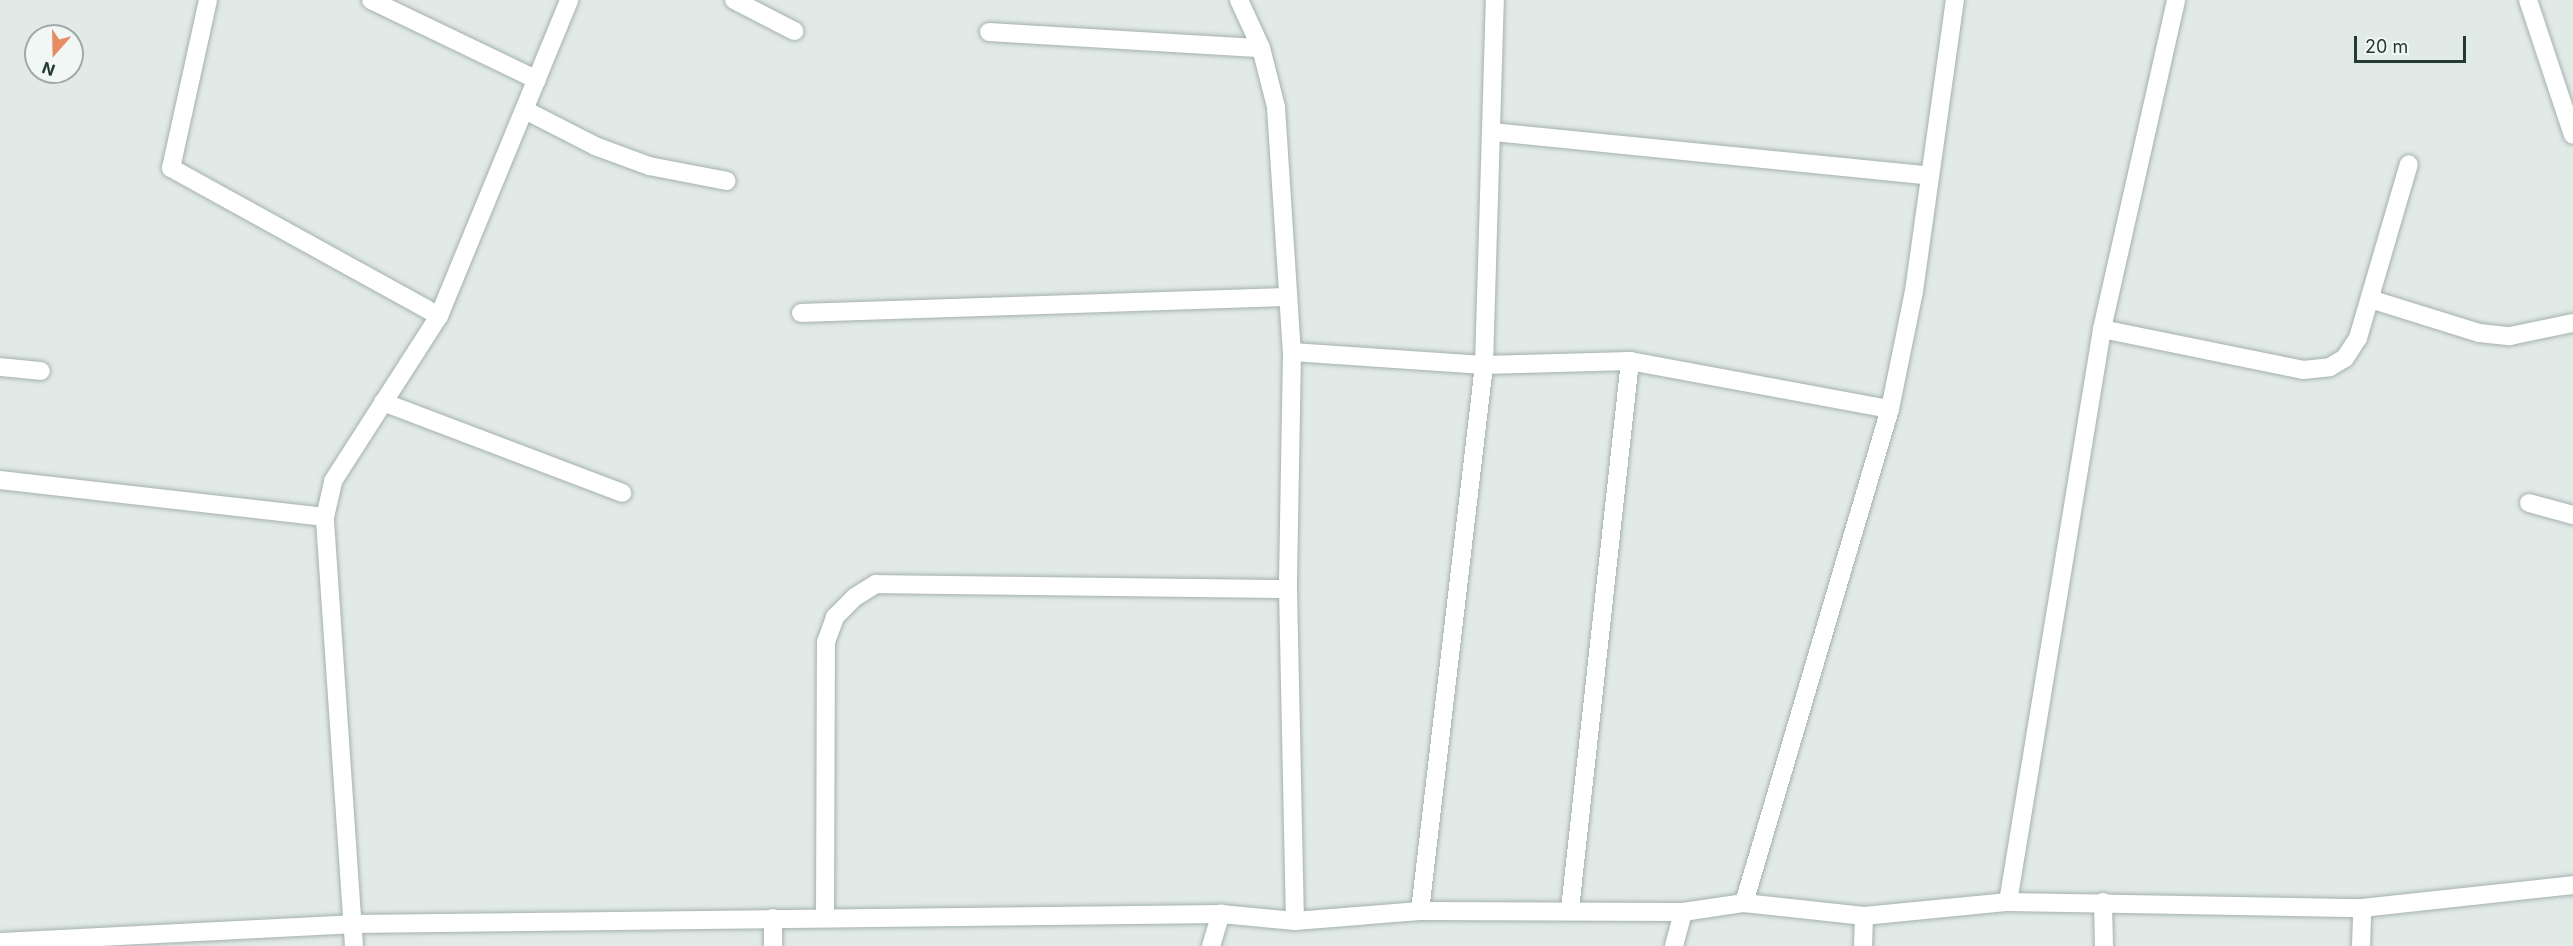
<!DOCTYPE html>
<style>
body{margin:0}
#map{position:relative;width:2573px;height:946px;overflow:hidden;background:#e1eae7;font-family:Inter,sans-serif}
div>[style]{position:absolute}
.roads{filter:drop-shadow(0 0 2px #a4b1ae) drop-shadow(0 0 2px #a4b1ae)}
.minor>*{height:18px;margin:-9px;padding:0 9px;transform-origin:9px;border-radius:9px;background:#fff}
span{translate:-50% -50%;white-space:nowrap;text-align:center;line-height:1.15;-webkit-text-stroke:5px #f1f7f4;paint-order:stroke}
.north{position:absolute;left:24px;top:24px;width:60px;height:60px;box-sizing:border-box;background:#f1f7f4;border:2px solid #9faba8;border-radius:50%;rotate:200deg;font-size:16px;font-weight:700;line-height:24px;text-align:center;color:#233935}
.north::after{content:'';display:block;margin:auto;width:21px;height:27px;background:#e78c62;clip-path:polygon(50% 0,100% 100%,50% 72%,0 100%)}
.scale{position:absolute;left:2354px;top:36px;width:112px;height:27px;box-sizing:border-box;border:3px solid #233935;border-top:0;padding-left:8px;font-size:18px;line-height:21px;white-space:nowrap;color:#233935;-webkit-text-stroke:4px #f1f7f4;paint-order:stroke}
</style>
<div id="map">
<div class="roads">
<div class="minor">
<div style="left:208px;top:0;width:172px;rotate:102.4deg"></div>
<div style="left:171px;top:168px;width:306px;rotate:28.9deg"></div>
<div style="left:371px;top:0;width:184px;rotate:25.7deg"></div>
<div style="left:734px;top:0;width:68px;rotate:27.3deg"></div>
<div style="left:1239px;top:0;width:53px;rotate:65.4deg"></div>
<div style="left:1261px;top:48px;width:61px;rotate:75.7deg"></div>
<div style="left:1276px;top:107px;width:246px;rotate:86.3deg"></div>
<div style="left:1292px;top:352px;width:237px;rotate:91deg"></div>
<div style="left:1288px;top:589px;width:332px;rotate:88.8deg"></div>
<div style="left:2528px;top:0;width:142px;rotate:71.6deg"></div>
<div style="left:989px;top:32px;width:272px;rotate:3.4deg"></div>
<div style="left:525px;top:110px;width:79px;rotate:27.2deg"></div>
<div style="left:595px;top:146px;width:58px;rotate:20.3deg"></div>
<div style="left:649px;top:166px;width:79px;rotate:10.9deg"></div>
<div style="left:1493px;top:132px;width:436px;rotate:5.7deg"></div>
<div style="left:2370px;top:299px;width:114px;rotate:17.3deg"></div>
<div style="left:2479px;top:333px;width:31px;rotate:6deg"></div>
<div style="left:2510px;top:336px;width:64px;rotate:-11.7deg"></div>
<div style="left:801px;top:313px;width:484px;rotate:-1.9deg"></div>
<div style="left:2102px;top:329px;width:205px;rotate:11.5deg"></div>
<div style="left:2303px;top:370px;width:27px;rotate:-6deg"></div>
<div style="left:2330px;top:367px;width:17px;rotate:-31deg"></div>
<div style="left:2345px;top:358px;width:24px;rotate:-57deg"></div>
<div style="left:2358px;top:338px;width:181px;rotate:-73.7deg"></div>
<div style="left:1292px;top:352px;width:192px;rotate:3.9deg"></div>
<div style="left:1484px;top:365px;width:146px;rotate:-1.6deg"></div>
<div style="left:1630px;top:361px;width:264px;rotate:10.5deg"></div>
<div style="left:0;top:367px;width:41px;rotate:5.6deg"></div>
<div style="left:383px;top:402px;width:256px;rotate:20.8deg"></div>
<div style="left:0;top:480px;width:327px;rotate:6.5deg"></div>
<div style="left:2529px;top:503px;width:46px;rotate:15.3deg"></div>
<div style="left:2008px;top:902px;width:581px;rotate:-80.68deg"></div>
<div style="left:2102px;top:329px;width:337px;rotate:-77.3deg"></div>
<div style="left:2103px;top:902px;width:44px;rotate:88.7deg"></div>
<div style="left:1744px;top:903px;width:515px;rotate:-73.54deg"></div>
<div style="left:1890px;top:409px;width:120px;rotate:-78.5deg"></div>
<div style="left:1914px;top:291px;width:294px;rotate:-82deg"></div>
<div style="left:1570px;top:909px;width:551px;rotate:-83.75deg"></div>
<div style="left:1420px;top:911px;width:550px;rotate:-83.31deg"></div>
<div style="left:1484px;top:365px;width:365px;rotate:-88.3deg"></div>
<div style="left:825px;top:918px;width:276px;rotate:-89.8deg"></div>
<div style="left:826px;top:642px;width:27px;rotate:-70deg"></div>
<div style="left:835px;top:617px;width:28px;rotate:-45deg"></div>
<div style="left:855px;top:597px;width:25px;rotate:-32deg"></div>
<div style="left:876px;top:584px;width:412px;rotate:0.7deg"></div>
<div style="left:0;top:942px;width:353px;rotate:-2.9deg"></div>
<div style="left:353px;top:924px;width:868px;rotate:-0.66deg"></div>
<div style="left:1221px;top:914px;width:74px;rotate:5.4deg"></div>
<div style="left:1295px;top:921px;width:125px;rotate:-4.6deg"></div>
<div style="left:1420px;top:911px;width:263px;rotate:0.2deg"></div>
<div style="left:1683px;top:912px;width:62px;rotate:-8.4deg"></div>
<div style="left:1744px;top:903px;width:121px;rotate:6.2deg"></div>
<div style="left:1864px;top:916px;width:145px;rotate:-5.6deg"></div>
<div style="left:2008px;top:902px;width:354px;rotate:1deg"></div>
<div style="left:2362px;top:908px;width:212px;rotate:-6.2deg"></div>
<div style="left:354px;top:946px;width:430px;rotate:-93.9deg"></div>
<div style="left:325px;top:517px;width:37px;rotate:-77deg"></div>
<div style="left:333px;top:481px;width:196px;rotate:-57.3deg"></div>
<div style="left:439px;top:316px;width:342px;rotate:-67.6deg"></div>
<div style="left:773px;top:946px;width:28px;rotate:-90deg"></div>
<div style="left:1211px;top:946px;width:34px;rotate:-73deg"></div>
<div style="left:1674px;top:946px;width:35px;rotate:-75deg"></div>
<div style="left:1863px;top:946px;width:30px;rotate:-88deg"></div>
<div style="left:2361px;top:946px;width:38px;rotate:-88deg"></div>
</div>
</div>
<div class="north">N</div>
<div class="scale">20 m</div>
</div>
